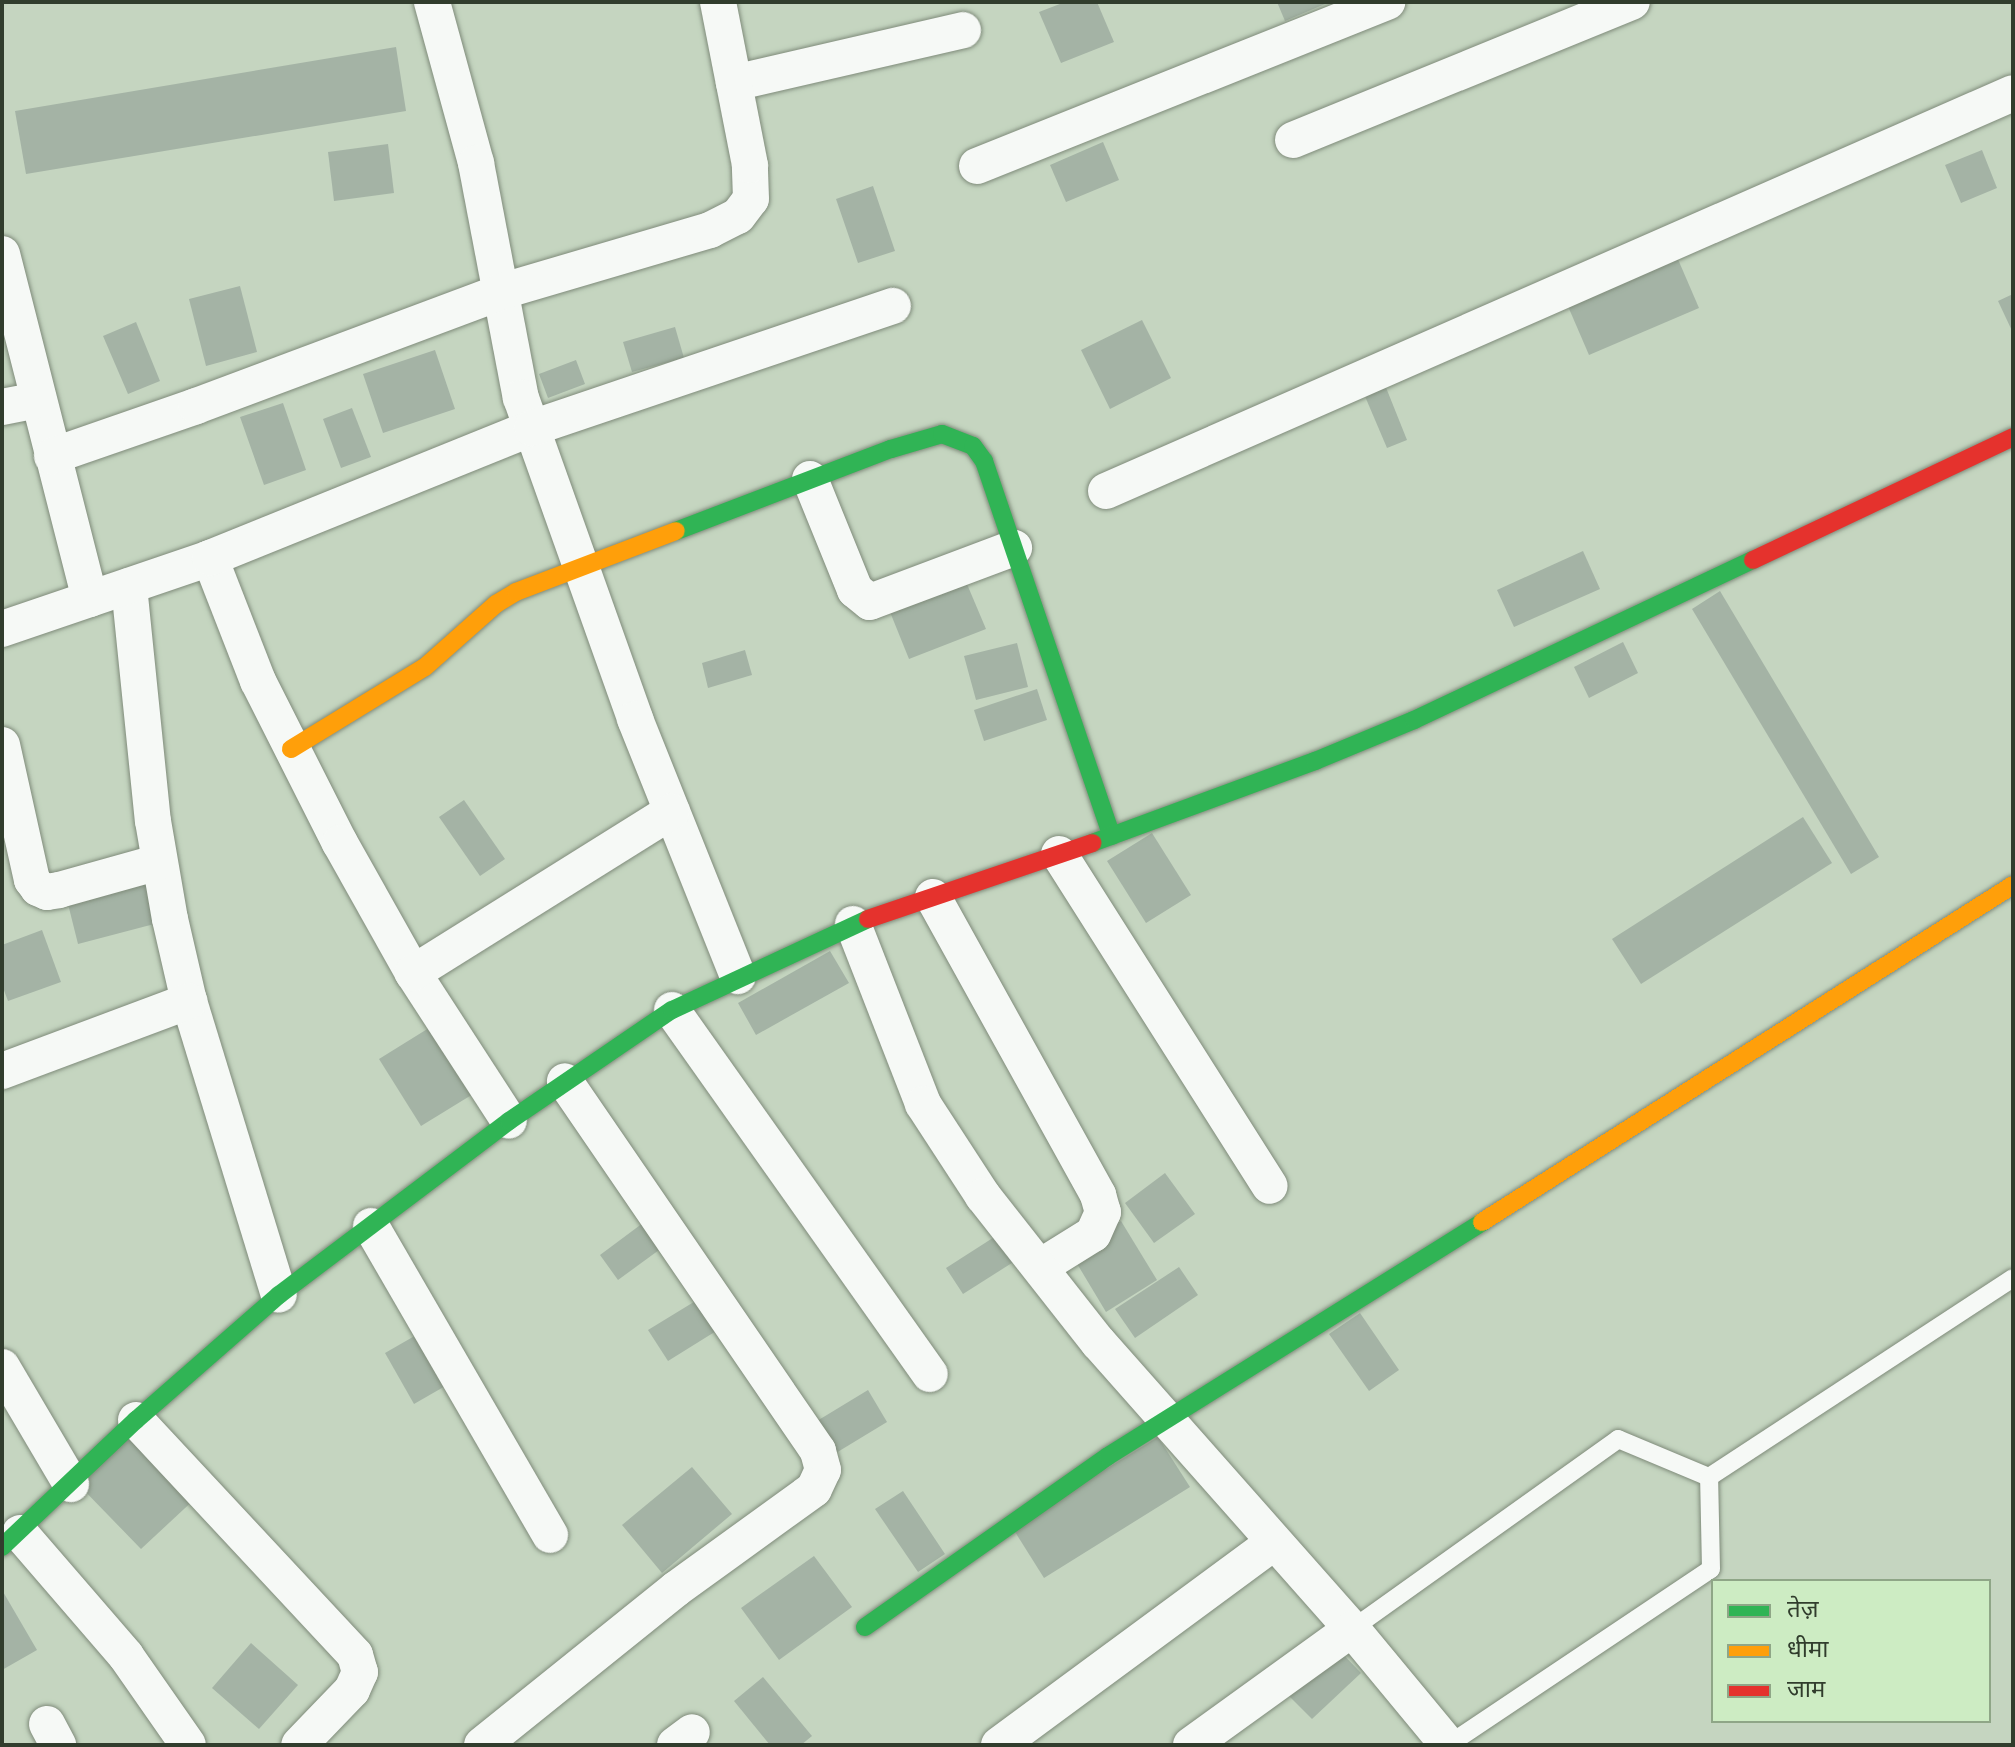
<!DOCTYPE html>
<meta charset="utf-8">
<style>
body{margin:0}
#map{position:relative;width:2015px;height:1747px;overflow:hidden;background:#c5d5c0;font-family:Helvetica,"Noto Sans Devanagari",sans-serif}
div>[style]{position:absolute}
.building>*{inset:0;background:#a4b3a5}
.roads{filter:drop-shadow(0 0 2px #7f8b7a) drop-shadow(0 0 2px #7f8b7a)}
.lane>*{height:18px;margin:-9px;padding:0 9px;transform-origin:9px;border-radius:9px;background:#f6f9f6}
.street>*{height:36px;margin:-18px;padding:0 18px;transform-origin:18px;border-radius:18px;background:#f6f9f6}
.fast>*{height:18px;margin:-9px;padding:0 9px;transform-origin:9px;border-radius:9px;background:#30b455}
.slow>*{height:18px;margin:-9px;padding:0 9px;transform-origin:9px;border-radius:9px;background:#ff9f0a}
.jam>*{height:18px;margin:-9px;padding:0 9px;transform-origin:9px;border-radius:9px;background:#e5322d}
span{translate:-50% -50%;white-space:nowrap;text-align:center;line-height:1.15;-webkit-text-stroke:6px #cdecc3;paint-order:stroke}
.frame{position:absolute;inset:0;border:4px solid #313d2d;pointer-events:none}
.legend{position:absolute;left:1711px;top:1579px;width:280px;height:144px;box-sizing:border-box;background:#cdecc3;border:2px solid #8fa687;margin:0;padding:10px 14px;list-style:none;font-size:24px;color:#313d2d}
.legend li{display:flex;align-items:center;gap:16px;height:40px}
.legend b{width:40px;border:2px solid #8fa687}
</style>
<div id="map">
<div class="building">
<div style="clip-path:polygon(1065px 2px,1097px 2px,1114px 42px,1061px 63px,1039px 12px)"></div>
<div style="clip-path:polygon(1277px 2px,1324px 2px,1325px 4px,1285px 21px)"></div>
<div style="clip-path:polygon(396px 47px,406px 111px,26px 174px,15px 111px)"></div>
<div style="clip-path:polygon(1103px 142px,1119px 180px,1066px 202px,1050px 165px)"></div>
<div style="clip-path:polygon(388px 144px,394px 193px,334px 201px,328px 152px)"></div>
<div style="clip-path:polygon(1982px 150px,1997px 188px,1961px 203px,1945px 165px)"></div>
<div style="clip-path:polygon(873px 186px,895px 251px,858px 263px,836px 199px)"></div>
<div style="clip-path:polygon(1677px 257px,1699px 308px,1589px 355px,1567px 304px)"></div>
<div style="clip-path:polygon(240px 286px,257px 352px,206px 366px,189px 299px)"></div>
<div style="clip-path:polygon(2013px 294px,2013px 333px,1998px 301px)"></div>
<div style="clip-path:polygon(1142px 320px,1171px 378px,1110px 409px,1081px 350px)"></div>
<div style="clip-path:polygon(136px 322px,160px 381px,128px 394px,103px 336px)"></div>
<div style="clip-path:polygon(675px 327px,684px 358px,632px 372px,623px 342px)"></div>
<div style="clip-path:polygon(435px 350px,455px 409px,383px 433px,363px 374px)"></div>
<div style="clip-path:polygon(576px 360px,585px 384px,548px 398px,539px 374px)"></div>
<div style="clip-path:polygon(1385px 385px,1407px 440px,1387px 448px,1364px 394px)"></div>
<div style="clip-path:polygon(283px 403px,306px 470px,264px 485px,240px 417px)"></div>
<div style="clip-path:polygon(352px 408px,371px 457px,341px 468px,323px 419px)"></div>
<div style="clip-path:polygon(1583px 551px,1600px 589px,1514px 627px,1497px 590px)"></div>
<div style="clip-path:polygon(964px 577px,986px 629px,909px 659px,888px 607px)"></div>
<div style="clip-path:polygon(1720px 591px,1879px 857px,1851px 874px,1692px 609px)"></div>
<div style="clip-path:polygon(1623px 642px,1638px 673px,1589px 698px,1574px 667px)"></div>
<div style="clip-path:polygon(1017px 643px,1028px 687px,976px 700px,964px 656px)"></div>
<div style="clip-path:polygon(745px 650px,752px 675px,708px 688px,702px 663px)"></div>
<div style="clip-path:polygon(1037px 689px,1047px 720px,984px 741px,974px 710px)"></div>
<div style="clip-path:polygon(464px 800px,505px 859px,480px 876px,439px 817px)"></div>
<div style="clip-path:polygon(1803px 817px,1832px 863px,1641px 984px,1612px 939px)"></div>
<div style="clip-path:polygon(1152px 833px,1191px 895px,1146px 923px,1107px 861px)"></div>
<div style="clip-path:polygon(146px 876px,158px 923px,78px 944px,66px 896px)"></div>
<div style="clip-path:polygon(42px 930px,61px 982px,8px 1001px,2px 985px,2px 945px)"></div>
<div style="clip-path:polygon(830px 951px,849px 983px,756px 1035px,738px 1003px)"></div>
<div style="clip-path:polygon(437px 1023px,478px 1091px,421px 1126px,379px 1059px)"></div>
<div style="clip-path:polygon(1165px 1173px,1195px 1214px,1154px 1243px,1125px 1203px)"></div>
<div style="clip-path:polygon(651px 1217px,670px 1242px,618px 1280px,600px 1255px)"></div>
<div style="clip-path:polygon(1121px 1221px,1157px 1280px,1106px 1312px,1070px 1252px)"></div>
<div style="clip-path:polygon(999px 1234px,1015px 1261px,963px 1294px,946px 1268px)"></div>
<div style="clip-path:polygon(1179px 1267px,1198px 1295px,1135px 1338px,1115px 1309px)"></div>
<div style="clip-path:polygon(702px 1297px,721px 1328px,668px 1361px,648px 1330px)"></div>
<div style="clip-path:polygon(1360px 1313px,1399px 1370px,1369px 1391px,1329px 1334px)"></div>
<div style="clip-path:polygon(425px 1330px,454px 1381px,414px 1404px,385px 1353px)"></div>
<div style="clip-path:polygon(868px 1390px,887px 1422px,831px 1456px,812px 1424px)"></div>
<div style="clip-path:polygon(133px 1428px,198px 1496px,141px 1549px,76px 1482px)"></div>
<div style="clip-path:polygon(1158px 1437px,1190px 1487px,1044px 1578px,1012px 1527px)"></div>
<div style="clip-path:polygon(692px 1467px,732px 1514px,662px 1573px,622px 1525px)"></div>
<div style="clip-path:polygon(903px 1491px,945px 1554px,918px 1572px,875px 1509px)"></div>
<div style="clip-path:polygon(814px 1556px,852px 1607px,779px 1660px,741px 1608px)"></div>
<div style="clip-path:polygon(2px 1590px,37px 1650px,2px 1670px)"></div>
<div style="clip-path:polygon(251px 1643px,298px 1685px,259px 1729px,212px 1688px)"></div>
<div style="clip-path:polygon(1336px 1647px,1361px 1673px,1312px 1719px,1287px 1694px)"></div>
<div style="clip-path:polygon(763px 1677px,812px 1736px,801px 1745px,770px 1745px,734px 1701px)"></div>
</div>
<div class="roads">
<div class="lane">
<div style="left:1352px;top:1629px;width:327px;rotate:-35.5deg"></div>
<div style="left:1618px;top:1439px;width:99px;rotate:22.7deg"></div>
<div style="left:1448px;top:1745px;width:316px;rotate:-33.8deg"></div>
<div style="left:1711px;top:1569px;width:92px;rotate:-91.2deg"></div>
<div style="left:1709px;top:1477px;width:363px;rotate:-33.2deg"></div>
</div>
<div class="street">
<div style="left:432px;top:2px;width:167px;rotate:74.7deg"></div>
<div style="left:476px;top:163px;width:239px;rotate:79.2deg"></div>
<div style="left:521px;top:398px;width:341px;rotate:70.4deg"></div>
<div style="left:635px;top:719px;width:277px;rotate:68.2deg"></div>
<div style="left:734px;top:83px;width:235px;rotate:-13deg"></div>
<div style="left:1293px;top:140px;width:366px;rotate:-22.2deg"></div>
<div style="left:977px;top:166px;width:442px;rotate:-21.8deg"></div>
<div style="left:2px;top:254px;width:356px;rotate:75.7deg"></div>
<div style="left:2px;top:407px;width:36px;rotate:-11deg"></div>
<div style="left:52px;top:456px;width:152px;rotate:-19.1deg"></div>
<div style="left:196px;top:406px;width:328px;rotate:-20.5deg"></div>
<div style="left:503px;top:291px;width:216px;rotate:-16.4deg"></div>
<div style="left:710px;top:230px;width:31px;rotate:-27deg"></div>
<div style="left:738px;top:216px;width:21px;rotate:-53deg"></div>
<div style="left:751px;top:199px;width:34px;rotate:-92deg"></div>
<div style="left:750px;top:165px;width:166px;rotate:-101.1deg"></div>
<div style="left:810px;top:479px;width:120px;rotate:67.9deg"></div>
<div style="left:855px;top:590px;width:19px;rotate:39deg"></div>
<div style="left:870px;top:602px;width:154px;rotate:-20.6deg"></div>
<div style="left:1106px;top:491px;width:990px;rotate:-23.69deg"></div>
<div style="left:210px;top:558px;width:132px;rotate:68.7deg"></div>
<div style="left:258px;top:681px;width:182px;rotate:63.2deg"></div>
<div style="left:340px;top:843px;width:149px;rotate:60.7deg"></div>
<div style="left:413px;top:973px;width:176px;rotate:57deg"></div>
<div style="left:129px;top:586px;width:236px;rotate:84.2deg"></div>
<div style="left:153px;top:821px;width:99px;rotate:80.2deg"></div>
<div style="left:170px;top:919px;width:84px;rotate:77deg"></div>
<div style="left:189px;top:1001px;width:307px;rotate:73deg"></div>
<div style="left:2px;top:629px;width:220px;rotate:-18.8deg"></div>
<div style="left:210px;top:558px;width:347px;rotate:-22deg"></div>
<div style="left:532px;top:428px;width:381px;rotate:-18.7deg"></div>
<div style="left:2px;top:745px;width:138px;rotate:77.5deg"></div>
<div style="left:32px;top:880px;width:10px;rotate:53deg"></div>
<div style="left:38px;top:888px;width:10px;rotate:24deg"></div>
<div style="left:47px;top:892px;width:12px;rotate:-9deg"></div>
<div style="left:59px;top:890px;width:104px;rotate:-15.6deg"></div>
<div style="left:1059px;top:854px;width:393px;rotate:57.6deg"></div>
<div style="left:933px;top:897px;width:341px;rotate:61deg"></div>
<div style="left:1098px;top:1195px;width:18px;rotate:74deg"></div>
<div style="left:1103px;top:1212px;width:24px;rotate:114deg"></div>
<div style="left:1093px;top:1234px;width:62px;rotate:148.1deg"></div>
<div style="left:853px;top:924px;width:193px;rotate:68.7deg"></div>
<div style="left:923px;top:1104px;width:110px;rotate:56.9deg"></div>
<div style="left:983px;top:1196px;width:186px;rotate:51.8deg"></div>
<div style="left:1098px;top:1342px;width:383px;rotate:48.5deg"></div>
<div style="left:1352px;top:1629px;width:151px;rotate:50.4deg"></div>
<div style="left:413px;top:973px;width:305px;rotate:-32deg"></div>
<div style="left:672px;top:1010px;width:446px;rotate:54.7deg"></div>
<div style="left:2px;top:1071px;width:200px;rotate:-20.5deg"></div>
<div style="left:371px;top:1226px;width:357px;rotate:59.9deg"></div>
<div style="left:2px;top:1367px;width:136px;rotate:59.5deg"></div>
<div style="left:136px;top:1420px;width:321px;rotate:47deg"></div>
<div style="left:355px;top:1655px;width:18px;rotate:74deg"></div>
<div style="left:360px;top:1672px;width:20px;rotate:114deg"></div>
<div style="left:352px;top:1690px;width:76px;rotate:133.9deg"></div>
<div style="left:20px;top:1533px;width:162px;rotate:49.2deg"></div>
<div style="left:126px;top:1656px;width:108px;rotate:55.1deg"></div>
<div style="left:47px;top:1724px;width:24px;rotate:62deg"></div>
<div style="left:482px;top:1745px;width:249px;rotate:-38.8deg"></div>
<div style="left:676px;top:1589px;width:170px;rotate:-35.9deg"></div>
<div style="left:814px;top:1489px;width:21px;rotate:-65deg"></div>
<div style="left:823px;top:1470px;width:20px;rotate:-105deg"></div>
<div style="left:818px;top:1451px;width:448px;rotate:-124.4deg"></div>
<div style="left:675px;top:1745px;width:21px;rotate:-37deg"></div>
<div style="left:999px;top:1745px;width:340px;rotate:-36.4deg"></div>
<div style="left:1191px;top:1745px;width:198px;rotate:-35.8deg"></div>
</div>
<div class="fast">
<div style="left:676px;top:531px;width:230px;rotate:-20.9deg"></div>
<div style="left:891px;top:449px;width:53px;rotate:-16.4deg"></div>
<div style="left:942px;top:434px;width:33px;rotate:21deg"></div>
<div style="left:973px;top:446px;width:19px;rotate:54deg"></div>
<div style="left:984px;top:461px;width:396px;rotate:71.2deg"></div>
<div style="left:1092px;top:843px;width:238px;rotate:-20.2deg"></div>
<div style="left:1315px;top:761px;width:107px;rotate:-22.5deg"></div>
<div style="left:1414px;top:720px;width:375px;rotate:-25.3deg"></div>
<div style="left:2px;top:1547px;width:185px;rotate:-43.5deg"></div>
<div style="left:136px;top:1420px;width:190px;rotate:-41.2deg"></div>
<div style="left:279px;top:1295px;width:288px;rotate:-37.1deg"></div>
<div style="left:509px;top:1121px;width:197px;rotate:-34.3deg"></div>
<div style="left:672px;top:1010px;width:216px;rotate:-24.9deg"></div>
<div style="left:865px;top:1627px;width:297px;rotate:-35.1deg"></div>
<div style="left:1108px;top:1456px;width:441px;rotate:-32deg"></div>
</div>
<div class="slow">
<div style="left:291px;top:749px;width:157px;rotate:-31.5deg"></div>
<div style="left:425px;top:667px;width:95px;rotate:-41.6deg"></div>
<div style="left:496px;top:604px;width:23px;rotate:-31deg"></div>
<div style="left:516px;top:592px;width:171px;rotate:-20.9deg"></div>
<div style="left:1482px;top:1222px;width:629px;rotate:-32.4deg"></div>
</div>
<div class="jam">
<div style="left:1753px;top:560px;width:288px;rotate:-25.3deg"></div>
<div style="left:868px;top:919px;width:237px;rotate:-18.7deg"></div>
</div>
</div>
<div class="frame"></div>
<ul class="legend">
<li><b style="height:10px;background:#30b455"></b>तेज़</li>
<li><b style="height:10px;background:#ff9f0a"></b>धीमा</li>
<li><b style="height:10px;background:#e5322d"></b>जाम</li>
</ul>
</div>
